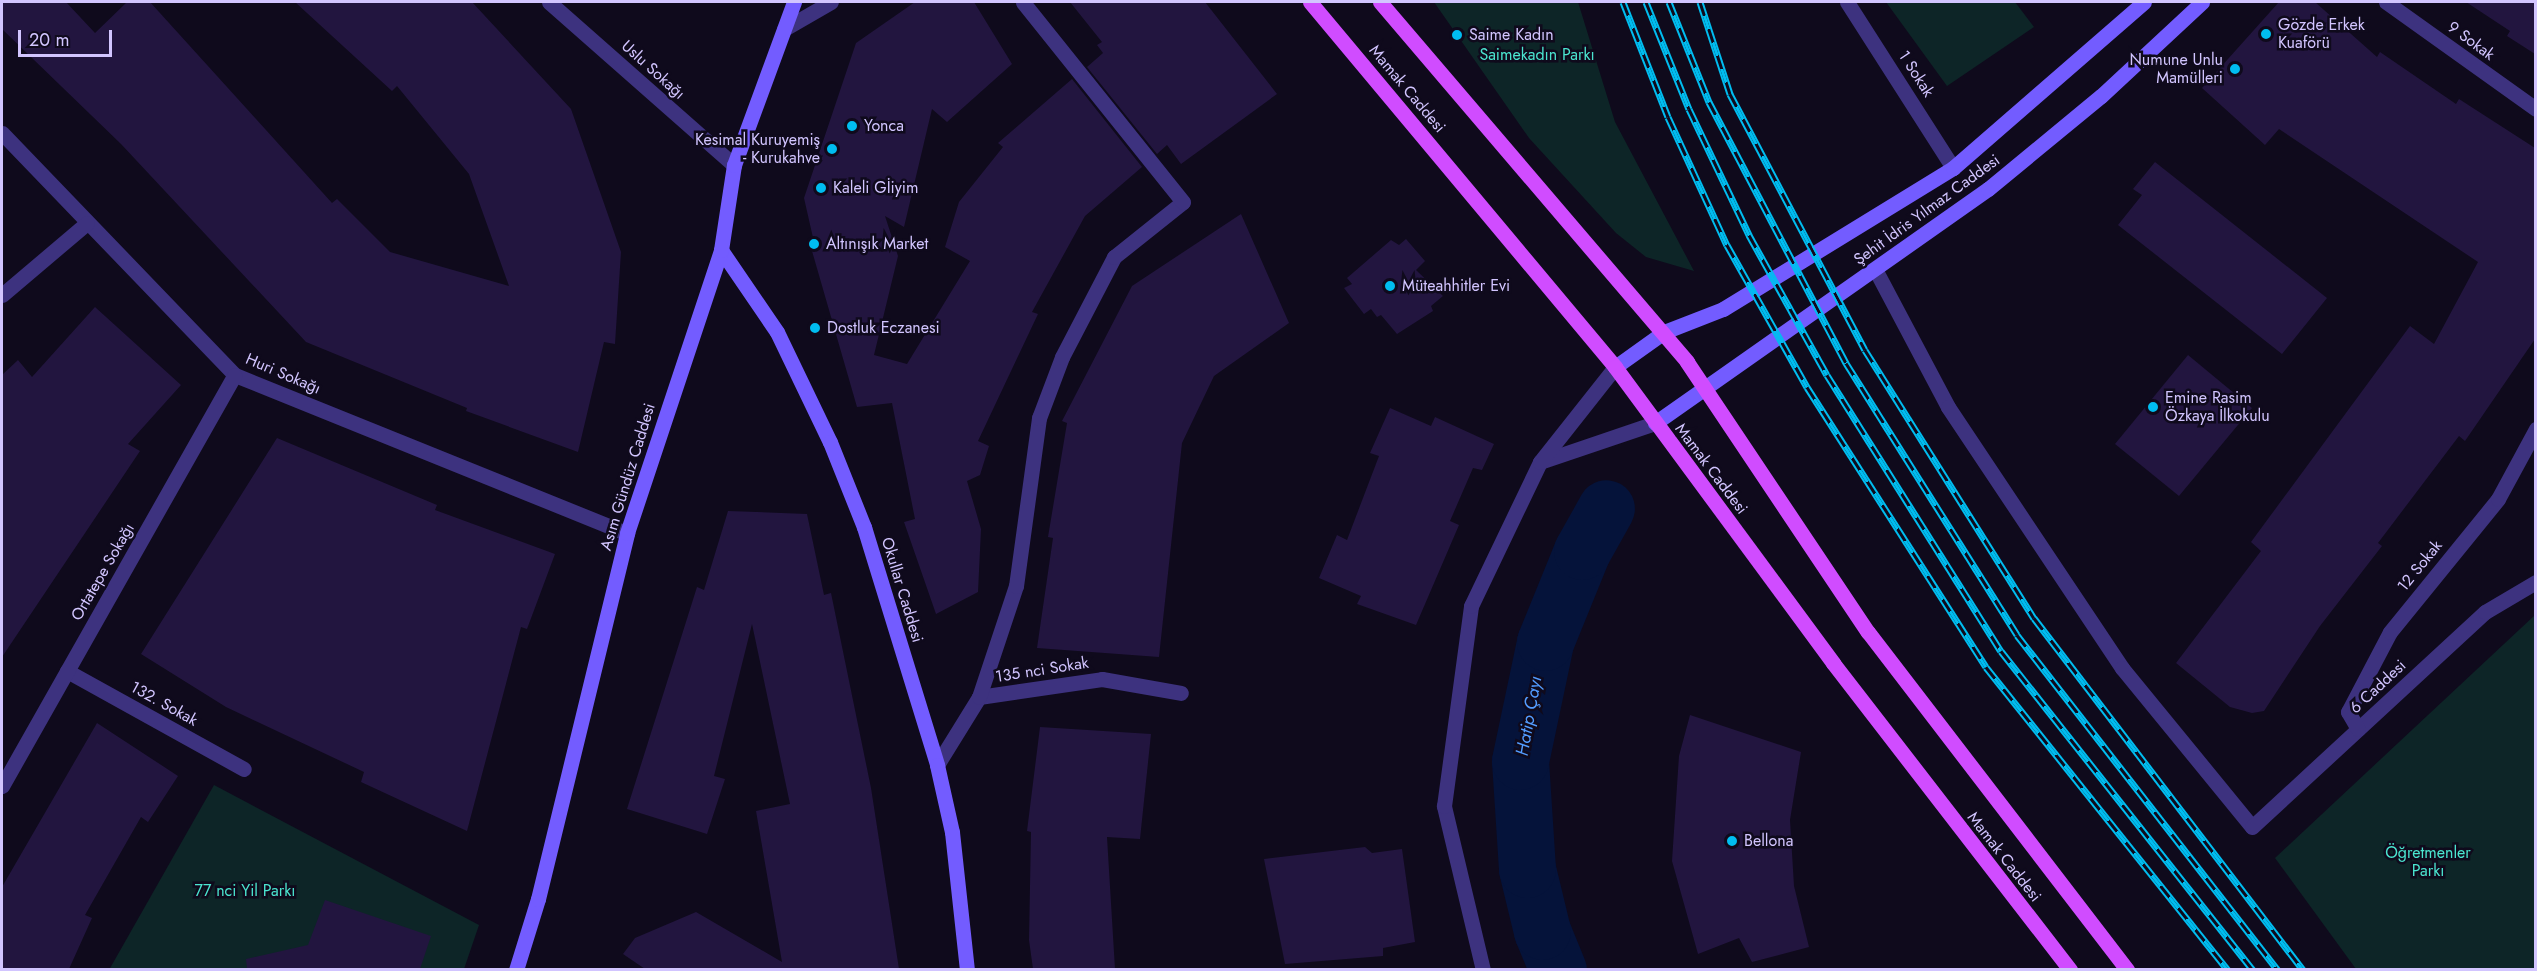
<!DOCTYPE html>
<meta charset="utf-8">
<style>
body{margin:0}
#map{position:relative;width:2537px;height:971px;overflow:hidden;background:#0f0a1c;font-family:Jost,sans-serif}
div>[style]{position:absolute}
.green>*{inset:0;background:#0d2527}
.river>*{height:57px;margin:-28.5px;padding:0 28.5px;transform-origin:28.5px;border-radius:28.5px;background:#05133a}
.building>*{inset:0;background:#22153f}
.street>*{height:15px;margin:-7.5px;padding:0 7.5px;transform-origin:7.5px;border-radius:7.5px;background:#3d327f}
.secondary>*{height:15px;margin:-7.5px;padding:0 7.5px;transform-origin:7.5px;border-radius:7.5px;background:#735cff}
.primary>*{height:15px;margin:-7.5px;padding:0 7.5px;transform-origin:7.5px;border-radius:7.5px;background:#d04cff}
.rail>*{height:7px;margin-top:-3.5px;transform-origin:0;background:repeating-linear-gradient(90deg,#0f0a1c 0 14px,#00bdf0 0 28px);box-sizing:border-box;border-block:2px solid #00bdf0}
.dots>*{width:16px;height:16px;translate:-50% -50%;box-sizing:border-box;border:3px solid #0f0a1c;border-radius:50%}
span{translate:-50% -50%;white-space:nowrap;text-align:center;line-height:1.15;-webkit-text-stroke:5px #0f0a1c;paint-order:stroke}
.poi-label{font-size:16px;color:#d2c5ff}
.left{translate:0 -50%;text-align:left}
.right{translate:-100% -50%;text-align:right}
.street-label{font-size:16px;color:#d2c5ff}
.park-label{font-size:16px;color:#4be5d0}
.water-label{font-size:18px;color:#539cff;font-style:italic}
.frame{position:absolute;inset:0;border:3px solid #d2c5ff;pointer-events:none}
.scale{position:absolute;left:18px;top:30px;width:94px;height:27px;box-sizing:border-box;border:3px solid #d2c5ff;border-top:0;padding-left:8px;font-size:18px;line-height:21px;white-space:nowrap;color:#d2c5ff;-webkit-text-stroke:4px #0f0a1c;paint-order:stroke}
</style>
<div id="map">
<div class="green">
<div style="clip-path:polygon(1434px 2px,1578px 2px,1615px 122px,1694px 271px,1646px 257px,1616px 233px,1529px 138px)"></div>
<div style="clip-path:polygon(1886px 2px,2015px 2px,2034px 27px,1947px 86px)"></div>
<div style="clip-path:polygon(2535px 615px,2535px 969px,2356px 969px,2275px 858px)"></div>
<div style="clip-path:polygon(214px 785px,479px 925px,464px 969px,109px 970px)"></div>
</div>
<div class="river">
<div style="left:1558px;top:970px;width:42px;rotate:-112.3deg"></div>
<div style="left:1542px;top:931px;width:64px;rotate:-103.6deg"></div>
<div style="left:1527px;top:869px;width:108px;rotate:-93.7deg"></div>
<div style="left:1520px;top:761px;width:122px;rotate:-78.1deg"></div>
<div style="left:1545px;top:642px;width:98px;rotate:-67.9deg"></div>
<div style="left:1582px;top:551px;width:49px;rotate:-60.8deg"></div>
</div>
<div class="building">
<div style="clip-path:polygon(2px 2px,66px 2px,95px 33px,127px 2px,150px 2px,332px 203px,337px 199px,390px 252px,509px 286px,469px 174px,397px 86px,392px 91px,295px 2px,472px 2px,571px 109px,621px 252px,615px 344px,604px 342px,578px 452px,466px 411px,467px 408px,306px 342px,121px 144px,2px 29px)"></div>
<div style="clip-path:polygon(915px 2px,974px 2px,1012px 64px,947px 122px,932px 109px,904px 227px,885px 216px,898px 256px,874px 355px,907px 364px,970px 261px,945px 247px,959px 202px,1003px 147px,998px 143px,1072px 79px,1142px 167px,1085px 216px,1032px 312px,1038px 314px,978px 441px,989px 446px,980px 475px,967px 481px,981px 529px,978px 592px,936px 614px,904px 522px,915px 519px,892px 403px,857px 407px,812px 251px,816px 251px,804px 198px,856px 43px)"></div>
<div style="clip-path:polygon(1070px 2px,1205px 2px,1277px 94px,1181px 164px,1167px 145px,1157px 154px,1087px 67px,1103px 53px,1097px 45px,1102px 42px)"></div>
<div style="clip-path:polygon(2279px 2px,2315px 2px,2377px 57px,2380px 52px,2456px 104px,2459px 99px,2535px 148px,2535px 339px,2465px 441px,2459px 436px,2378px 543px,2382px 546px,2320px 626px,2264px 711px,2252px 713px,2230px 707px,2176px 663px,2261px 551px,2251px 542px,2410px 326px,2434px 344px,2478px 262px,2279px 129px,2265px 145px,2202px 88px)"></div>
<div style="clip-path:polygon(2466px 2px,2535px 2px,2535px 54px,2507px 36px,2510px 31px)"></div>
<div style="clip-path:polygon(2155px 162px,2327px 298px,2282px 354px,2118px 225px,2142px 195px,2133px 189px)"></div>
<div style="clip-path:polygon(1241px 214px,1289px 323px,1214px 376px,1182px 443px,1159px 657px,1037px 648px,1053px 538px,1048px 537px,1067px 423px,1062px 421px,1132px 286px)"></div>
<div style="clip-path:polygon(1406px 239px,1425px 261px,1416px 270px,1443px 296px,1431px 306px,1433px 311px,1397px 334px,1381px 315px,1377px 317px,1371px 309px,1364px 314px,1344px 288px,1352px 284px,1347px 278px,1391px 240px,1399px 245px)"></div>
<div style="clip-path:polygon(95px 307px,181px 385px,128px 444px,140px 451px,2px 657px,2px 375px,18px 360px,32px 377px)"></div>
<div style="clip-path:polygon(2188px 355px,2252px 408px,2179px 496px,2115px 444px)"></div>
<div style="clip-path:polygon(1390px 408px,1431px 426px,1435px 417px,1494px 444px,1482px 470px,1473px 468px,1450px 521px,1459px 525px,1416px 625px,1357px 604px,1361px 596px,1319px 578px,1337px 535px,1347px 540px,1379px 456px,1370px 453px)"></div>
<div style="clip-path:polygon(277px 438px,437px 505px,435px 510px,555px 554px,527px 629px,521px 627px,467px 831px,361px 782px,364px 772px,226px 707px,141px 654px)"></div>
<div style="clip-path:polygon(728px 511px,807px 514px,824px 595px,831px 593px,871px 788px,899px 969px,645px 969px,623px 954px,635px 938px,696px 912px,782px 962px,756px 811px,790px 804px,752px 624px,714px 776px,725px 779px,707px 834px,627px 809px,697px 587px,704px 590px)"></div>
<div style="clip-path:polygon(1690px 715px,1801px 752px,1790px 820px,1794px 886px,1809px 947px,1752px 962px,1739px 938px,1698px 954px,1672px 861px,1679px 756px)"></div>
<div style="clip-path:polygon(97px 723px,178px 776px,148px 822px,141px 817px,85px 915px,92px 918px,69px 969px,2px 969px,2px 887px)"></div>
<div style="clip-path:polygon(1040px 727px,1151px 734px,1140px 839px,1107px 837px,1115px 969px,1033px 969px,1029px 940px,1031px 832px,1027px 831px)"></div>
<div style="clip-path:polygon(1365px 847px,1372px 853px,1402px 849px,1415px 942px,1383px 948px,1383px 956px,1285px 964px,1264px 859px)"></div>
<div style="clip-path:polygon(325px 900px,431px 936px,420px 969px,247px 969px,246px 959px,308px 945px)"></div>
</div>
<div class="street">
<div style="left:549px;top:2px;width:247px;rotate:41.4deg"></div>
<div style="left:1847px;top:2px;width:197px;rotate:57.4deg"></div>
<div style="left:2386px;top:2px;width:184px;rotate:35.5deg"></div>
<div style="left:784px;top:29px;width:54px;rotate:-29.9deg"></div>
<div style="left:2px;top:133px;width:336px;rotate:46.1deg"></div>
<div style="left:235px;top:375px;width:423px;rotate:22deg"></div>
<div style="left:1876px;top:271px;width:154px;rotate:62.1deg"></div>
<div style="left:1948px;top:407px;width:314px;rotate:56.3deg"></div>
<div style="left:2122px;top:668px;width:205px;rotate:50.7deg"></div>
<div style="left:2252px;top:827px;width:317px;rotate:-42.7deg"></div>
<div style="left:2485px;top:612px;width:59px;rotate:-30.5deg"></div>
<div style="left:2px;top:295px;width:111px;rotate:-40.3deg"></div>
<div style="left:1540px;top:462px;width:121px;rotate:-18.7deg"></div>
<div style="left:67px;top:671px;width:202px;rotate:29deg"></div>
<div style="left:979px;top:697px;width:124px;rotate:-8.3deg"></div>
<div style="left:1102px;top:679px;width:80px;rotate:10deg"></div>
<div style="left:2358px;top:729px;width:20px;rotate:-120deg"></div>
<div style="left:2348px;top:712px;width:90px;rotate:-62.3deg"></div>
<div style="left:2390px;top:632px;width:171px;rotate:-50.9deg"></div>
<div style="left:2498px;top:499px;width:80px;rotate:-61.5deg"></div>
<div style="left:937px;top:765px;width:80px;rotate:-58.3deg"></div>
<div style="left:979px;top:697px;width:117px;rotate:-71.6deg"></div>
<div style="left:1016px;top:586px;width:170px;rotate:-82.2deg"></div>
<div style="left:1039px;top:418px;width:65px;rotate:-69.3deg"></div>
<div style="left:1062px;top:357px;width:113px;rotate:-62.5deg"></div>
<div style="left:1114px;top:257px;width:88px;rotate:-38.6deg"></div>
<div style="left:1183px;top:202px;width:256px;rotate:-128.7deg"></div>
<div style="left:2px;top:786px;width:472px;rotate:-60.5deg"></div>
<div style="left:1483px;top:970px;width:169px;rotate:-103.4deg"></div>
<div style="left:1444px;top:806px;width:202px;rotate:-82.3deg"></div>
<div style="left:1471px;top:606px;width:160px;rotate:-64.4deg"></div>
<div style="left:1540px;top:462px;width:121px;rotate:-51.7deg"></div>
</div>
<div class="secondary">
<div style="left:721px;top:250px;width:99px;rotate:55.7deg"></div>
<div style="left:777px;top:332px;width:122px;rotate:64.3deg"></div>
<div style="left:830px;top:442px;width:92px;rotate:68.2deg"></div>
<div style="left:864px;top:527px;width:249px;rotate:72.9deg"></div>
<div style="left:937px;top:765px;width:69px;rotate:77.4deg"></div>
<div style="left:952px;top:832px;width:139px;rotate:83.8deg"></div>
<div style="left:1615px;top:367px;width:60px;rotate:-35.5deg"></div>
<div style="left:1664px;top:332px;width:63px;rotate:-21.3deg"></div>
<div style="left:1723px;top:309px;width:270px;rotate:-31.5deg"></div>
<div style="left:1953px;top:168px;width:253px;rotate:-41deg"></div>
<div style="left:1655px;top:423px;width:407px;rotate:-35.1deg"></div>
<div style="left:1988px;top:189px;width:146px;rotate:-39.5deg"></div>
<div style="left:2101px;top:96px;width:138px;rotate:-42.9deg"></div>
<div style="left:516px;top:970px;width:74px;rotate:-72.8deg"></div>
<div style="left:538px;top:899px;width:377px;rotate:-76.3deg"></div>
<div style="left:627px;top:533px;width:298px;rotate:-71.6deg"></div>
<div style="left:721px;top:250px;width:86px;rotate:-81.3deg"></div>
<div style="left:734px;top:165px;width:174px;rotate:-69.8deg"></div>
</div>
<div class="primary">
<div style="left:1310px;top:2px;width:476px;rotate:50.1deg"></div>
<div style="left:1615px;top:367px;width:368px;rotate:53.6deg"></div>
<div style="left:1833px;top:663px;width:388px;rotate:52.3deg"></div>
<div style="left:1380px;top:2px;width:473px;rotate:49.5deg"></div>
<div style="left:1687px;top:362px;width:325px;rotate:56.2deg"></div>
<div style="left:1868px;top:632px;width:426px;rotate:52.5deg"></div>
</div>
<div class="rail">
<div style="left:1623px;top:2px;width:123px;rotate:68.6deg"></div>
<div style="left:1668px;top:117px;width:141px;rotate:65.3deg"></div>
<div style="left:1727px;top:245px;width:163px;rotate:60.6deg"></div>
<div style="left:1807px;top:387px;width:332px;rotate:57.4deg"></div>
<div style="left:1986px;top:667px;width:388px;rotate:51.4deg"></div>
<div style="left:1646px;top:2px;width:115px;rotate:68.1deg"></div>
<div style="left:1689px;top:109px;width:140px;rotate:64.5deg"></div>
<div style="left:1749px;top:235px;width:160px;rotate:60.9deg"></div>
<div style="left:1827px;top:375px;width:326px;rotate:57.8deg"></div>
<div style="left:2001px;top:651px;width:407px;rotate:51.7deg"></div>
<div style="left:1669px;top:2px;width:108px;rotate:68.2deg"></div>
<div style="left:1709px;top:102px;width:295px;rotate:62.3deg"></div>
<div style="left:1846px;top:363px;width:321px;rotate:57.8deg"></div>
<div style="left:2017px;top:635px;width:425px;rotate:52.1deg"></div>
<div style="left:1700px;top:2px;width:97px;rotate:71.9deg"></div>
<div style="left:1730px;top:94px;width:289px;rotate:62.2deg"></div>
<div style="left:1865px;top:350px;width:317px;rotate:57.8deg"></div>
<div style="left:2034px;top:618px;width:443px;rotate:52.6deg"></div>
</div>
<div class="dots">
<div style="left:2266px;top:34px;background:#00bdf0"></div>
<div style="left:1457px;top:35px;background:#00bdf0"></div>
<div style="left:2235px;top:69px;background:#00bdf0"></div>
<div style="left:852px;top:126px;background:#00bdf0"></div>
<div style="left:832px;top:149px;background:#00bdf0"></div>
<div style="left:821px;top:188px;background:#00bdf0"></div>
<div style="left:814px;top:244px;background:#00bdf0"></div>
<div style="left:1390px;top:286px;background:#00bdf0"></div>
<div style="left:815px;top:328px;background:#00bdf0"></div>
<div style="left:2153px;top:407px;background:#00bdf0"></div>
<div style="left:1732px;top:841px;background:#00bdf0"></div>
</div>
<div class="poi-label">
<span class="left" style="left:2278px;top:34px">Gözde Erkek<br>Kuaförü</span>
<span class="left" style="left:1469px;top:35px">Saime Kadın</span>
<span class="right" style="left:2223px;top:69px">Numune Unlu<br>Mamülleri</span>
<span class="left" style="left:864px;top:126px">Yonca</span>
<span class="right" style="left:820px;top:149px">Kesimal Kuruyemiş<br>- Kurukahve</span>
<span class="left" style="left:833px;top:188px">Kaleli Gİiyim</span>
<span class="left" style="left:826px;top:244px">Altınışık Market</span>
<span class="left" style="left:1402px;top:286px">Müteahhitler Evi</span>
<span class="left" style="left:827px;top:328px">Dostluk Eczanesi</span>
<span class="left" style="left:2165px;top:407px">Emine Rasim<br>Özkaya İlkokulu</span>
<span class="left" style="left:1744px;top:841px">Bellona</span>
</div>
<div class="street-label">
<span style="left:2471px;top:41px;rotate:36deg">9 Sokak</span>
<span style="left:653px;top:70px;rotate:42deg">Uslu Sokağı</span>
<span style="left:1916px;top:74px;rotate:57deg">1 Sokak</span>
<span style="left:1407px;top:89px;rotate:50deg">Mamak Caddesi</span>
<span style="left:1927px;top:210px;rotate:-36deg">Şehit İdris Yılmaz Caddesi</span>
<span style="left:283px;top:374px;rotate:23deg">Huri Sokağı</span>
<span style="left:1711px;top:469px;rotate:53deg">Mamak Caddesi</span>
<span style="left:628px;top:477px;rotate:-73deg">Asım Gündüz Caddesi</span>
<span style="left:2420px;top:566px;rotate:-51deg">12 Sokak</span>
<span style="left:103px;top:572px;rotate:-60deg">Ortatepe Sokağı</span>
<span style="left:902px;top:590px;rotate:73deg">Okullar Caddesi</span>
<span style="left:1042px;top:670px;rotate:-9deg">135 nci Sokak</span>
<span style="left:2378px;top:687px;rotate:-43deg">6 Caddesi</span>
<span style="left:164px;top:704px;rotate:29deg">132. Sokak</span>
<span style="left:2004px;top:857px;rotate:52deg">Mamak Caddesi</span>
</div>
<div class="park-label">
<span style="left:1537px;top:55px">Saimekadın Parkı</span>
<span style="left:2428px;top:862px">Öğretmenler<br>Parkı</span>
<span style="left:245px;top:891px">77 nci Yil Parkı</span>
</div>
<div class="water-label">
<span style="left:1529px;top:716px;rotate:-80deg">Hatip Çayı</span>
</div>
<div class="frame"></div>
<div class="scale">20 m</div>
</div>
